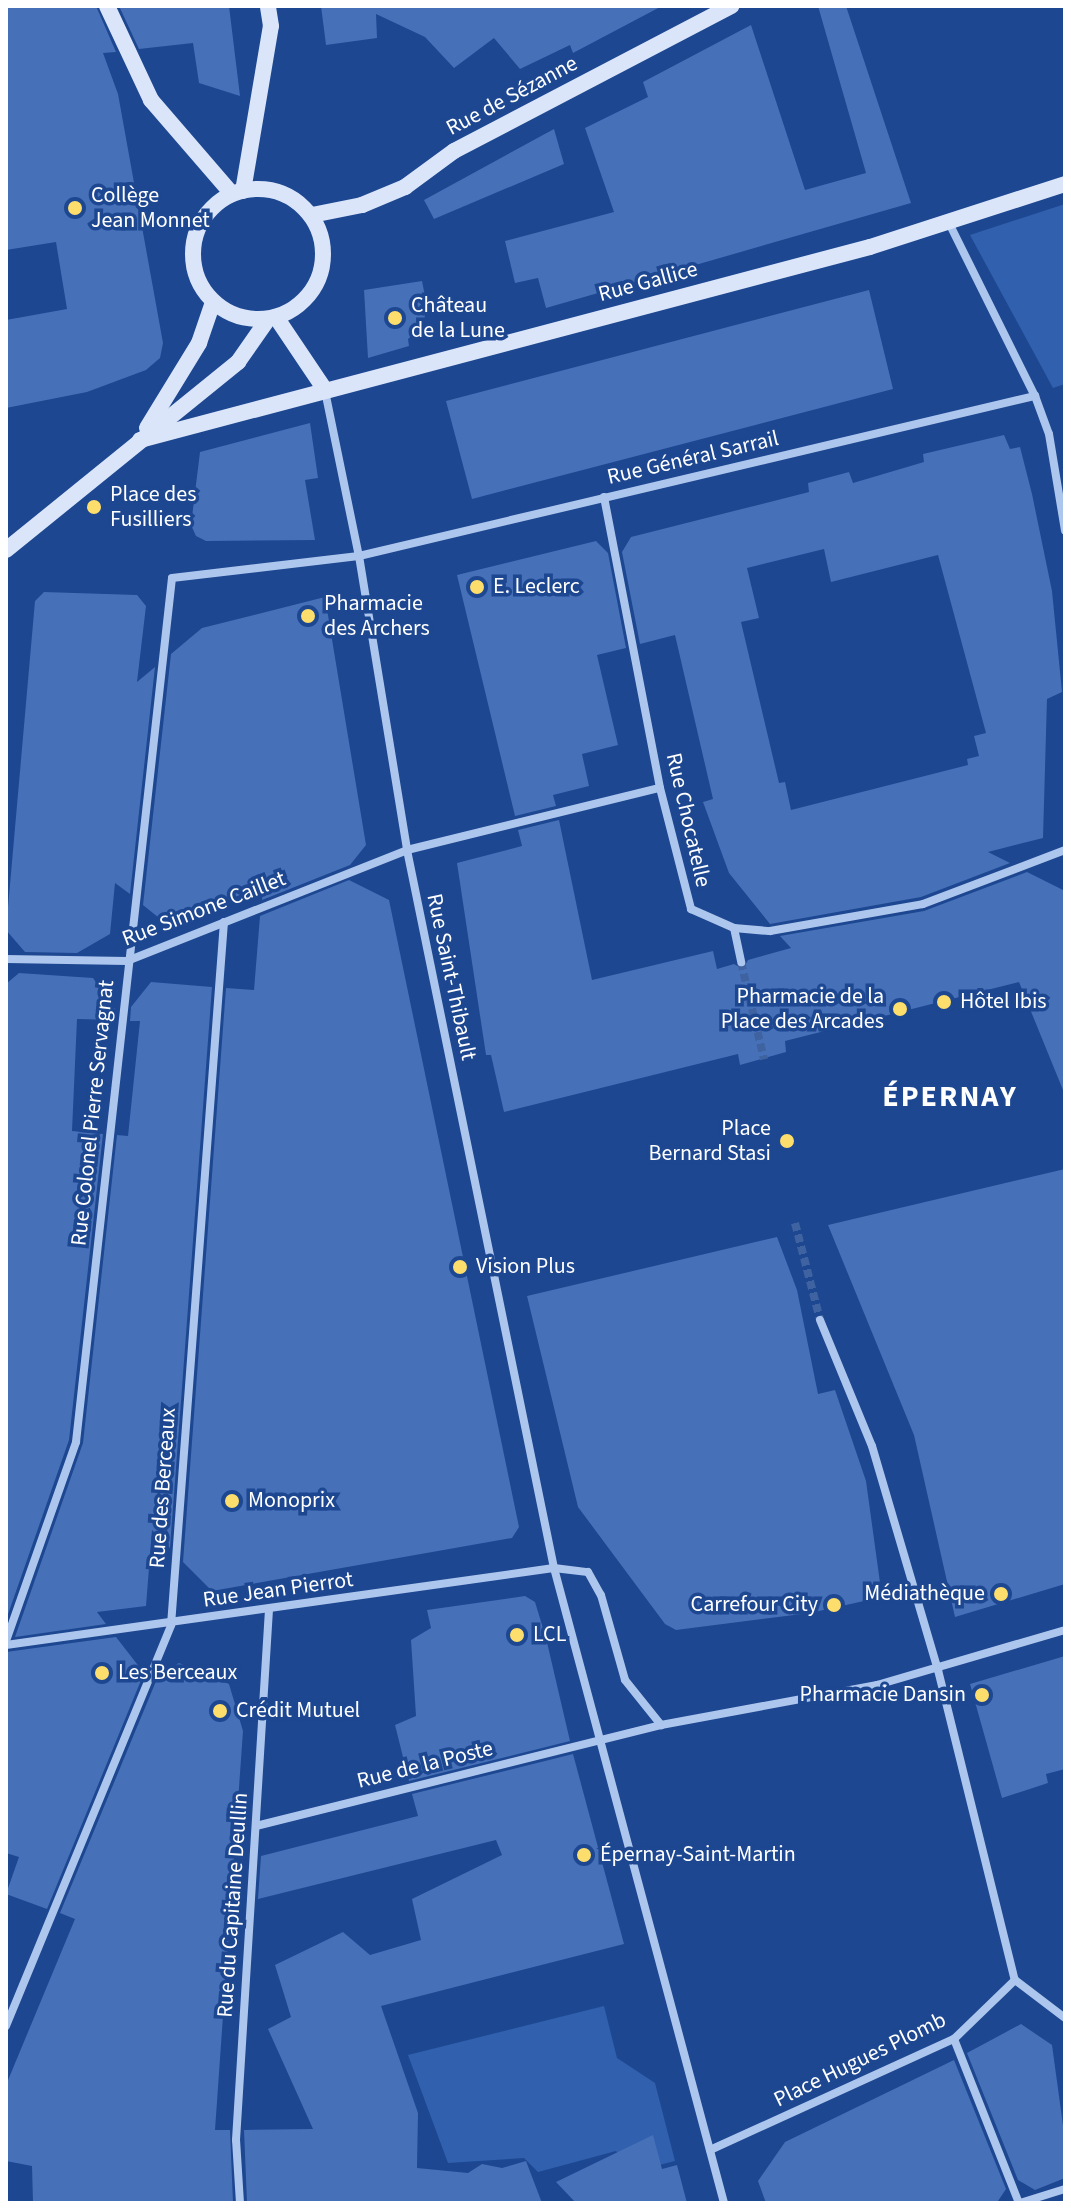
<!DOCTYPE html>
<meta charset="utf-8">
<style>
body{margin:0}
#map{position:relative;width:1071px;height:2209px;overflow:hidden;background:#1d4790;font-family:"Source Sans 3",sans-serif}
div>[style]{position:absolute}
.green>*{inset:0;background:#3160ae}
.building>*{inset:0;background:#4670b8}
.street-tunnel>*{height:8px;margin-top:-4px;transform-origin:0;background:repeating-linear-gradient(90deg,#3f63a1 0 8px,transparent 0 12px)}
.street>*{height:8px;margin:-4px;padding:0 4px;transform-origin:4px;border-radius:4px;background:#adc6ee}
.secondary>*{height:16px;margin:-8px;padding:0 8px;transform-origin:8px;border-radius:8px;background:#dae5fa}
.secondary>.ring{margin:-8px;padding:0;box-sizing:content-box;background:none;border:16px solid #dae5fa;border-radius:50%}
.dots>*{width:22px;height:22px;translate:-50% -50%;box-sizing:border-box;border:4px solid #1d4790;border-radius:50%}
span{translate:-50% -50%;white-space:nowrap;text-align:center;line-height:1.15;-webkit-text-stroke:7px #1d4790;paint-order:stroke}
.street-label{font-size:22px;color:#fff}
.poi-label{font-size:22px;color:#fff}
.left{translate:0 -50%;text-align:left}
.right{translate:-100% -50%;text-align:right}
.district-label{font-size:30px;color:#fff;font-weight:700;letter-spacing:2px}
.frame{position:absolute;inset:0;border:8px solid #fff;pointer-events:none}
</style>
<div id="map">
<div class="green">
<div style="clip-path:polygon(1065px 204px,1065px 384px,1053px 388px,970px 235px)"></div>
<div style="clip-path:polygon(604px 2006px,617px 2058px,655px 2083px,675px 2161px,632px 2172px,616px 2151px,538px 2172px,524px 2158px,448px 2163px,408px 2055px)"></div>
</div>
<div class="building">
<div style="clip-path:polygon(6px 6px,96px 6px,116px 52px,103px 53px,118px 94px,163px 343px,160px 358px,146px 370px,87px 392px,6px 408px,6px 320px,67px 309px,56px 242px,6px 250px)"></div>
<div style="clip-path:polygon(119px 6px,229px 6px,240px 96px,199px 83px,193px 43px,139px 49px)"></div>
<div style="clip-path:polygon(321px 6px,662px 6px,573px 53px,570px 45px,520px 69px,494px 38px,454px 68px,425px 37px,376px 14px,377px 38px,326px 45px)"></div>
<div style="clip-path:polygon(818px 6px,846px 6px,911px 203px,546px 308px,538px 278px,515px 283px,505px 241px,614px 212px,585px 128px,648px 97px,643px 82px,751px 25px,805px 190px,866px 173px)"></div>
<div style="clip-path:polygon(554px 129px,564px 164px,434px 219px,424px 200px)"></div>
<div style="clip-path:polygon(422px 281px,427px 306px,423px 325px,408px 339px,409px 346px,368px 358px,364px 290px)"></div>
<div style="clip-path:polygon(869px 290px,893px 389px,472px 499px,446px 401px)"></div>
<div style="clip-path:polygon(310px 423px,318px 478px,305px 480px,315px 540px,206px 541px,196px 536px,191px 525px,200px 452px)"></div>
<div style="clip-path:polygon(evenodd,1004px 435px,1010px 449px,1020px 447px,1032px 494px,1052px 591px,1062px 692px,1047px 699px,1043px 838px,988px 852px,1010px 863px,921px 897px,770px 924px,729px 873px,703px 802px,713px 799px,675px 635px,640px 644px,622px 552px,631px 537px,809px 492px,808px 483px,849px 472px,853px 483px,924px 462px,923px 454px,1004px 435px,824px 549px,831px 582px,938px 555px,986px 733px,974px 736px,979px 756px,967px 759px,968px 765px,791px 810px,785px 782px,779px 783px,741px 622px,759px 618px,747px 568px,824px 549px)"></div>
<div style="clip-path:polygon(596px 541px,608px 553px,626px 648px,597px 655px,618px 745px,582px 754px,589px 786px,553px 795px,556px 806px,515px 816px,457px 575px)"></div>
<div style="clip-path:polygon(44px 592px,137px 595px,146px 606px,137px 682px,155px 667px,130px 894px,115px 883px,110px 934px,77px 953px,25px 952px,6px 930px,35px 601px)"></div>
<div style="clip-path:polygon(325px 597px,366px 845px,350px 865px,262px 900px,263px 887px,164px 922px,143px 905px,171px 654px,202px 628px)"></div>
<div style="clip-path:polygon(559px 820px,592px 980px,713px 951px,717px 969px,734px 964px,743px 969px,748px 960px,791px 948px,780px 936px,924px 911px,1027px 872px,1065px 891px,1065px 1095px,1019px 982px,785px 1041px,786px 1052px,740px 1065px,738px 1054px,504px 1112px,491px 1055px,486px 1055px,457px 863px,522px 846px,518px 830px)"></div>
<div style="clip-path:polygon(349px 880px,389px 900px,519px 1527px,512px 1538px,212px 1591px,183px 1562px,226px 988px,254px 990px,260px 916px)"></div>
<div style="clip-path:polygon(19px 973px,93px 978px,117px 1012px,116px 1020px,77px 1019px,72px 1131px,103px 1134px,69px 1440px,6px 1620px,6px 984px)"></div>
<div style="clip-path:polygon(151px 982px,212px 987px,170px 1548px,152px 1530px,146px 1606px,97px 1612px,106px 1624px,15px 1637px,83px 1443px,117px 1135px,128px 1136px,140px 1021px,130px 1021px,131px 1007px)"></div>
<div style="clip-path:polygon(1065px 1169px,1065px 1584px,955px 1617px,914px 1435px,828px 1225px)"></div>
<div style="clip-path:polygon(777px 1237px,797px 1290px,818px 1394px,835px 1390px,866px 1481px,882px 1597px,810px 1613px,676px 1630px,665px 1624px,578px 1507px,527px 1296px)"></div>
<div style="clip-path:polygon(525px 1596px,535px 1602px,546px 1638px,570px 1741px,409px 1781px,395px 1725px,416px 1716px,411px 1640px,431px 1628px,427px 1610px)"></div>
<div style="clip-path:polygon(116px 1637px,144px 1673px,47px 1909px,6px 1894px,19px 1857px,6px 1853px,6px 1652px)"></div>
<div style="clip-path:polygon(1065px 1656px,1065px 1769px,1046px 1774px,1048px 1783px,1002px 1798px,970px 1684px)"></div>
<div style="clip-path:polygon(179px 1663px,229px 1684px,243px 1731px,215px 2130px,230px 2130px,233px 2203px,33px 2203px,32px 2166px,6px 2161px,6px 2085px,75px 1919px,60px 1913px,159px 1674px)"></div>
<div style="clip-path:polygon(573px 1754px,624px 1944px,381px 2006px,418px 2113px,417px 2168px,468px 2173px,482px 2164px,502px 2168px,526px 2161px,542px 2203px,247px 2203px,244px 2130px,313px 2129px,268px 2029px,291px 2017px,275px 1965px,343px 1932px,370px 1955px,421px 1940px,412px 1899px,502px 1855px,496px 1840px,258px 1899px,261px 1856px,418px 1816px,412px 1794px)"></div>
<div style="clip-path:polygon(1021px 2024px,1052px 2045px,1065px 2140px,1065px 2178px,1035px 2190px,1018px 2180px,967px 2053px)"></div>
<div style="clip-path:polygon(954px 2060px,1006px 2189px,998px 2201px,766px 2203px,758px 2181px,785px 2142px)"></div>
<div style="clip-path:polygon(653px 2135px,662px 2169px,677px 2165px,687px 2203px,576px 2203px,556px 2182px)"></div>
</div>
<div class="street-tunnel">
<div style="left:741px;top:962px;width:100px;rotate:76.7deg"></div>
<div style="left:795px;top:1223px;width:100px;rotate:75.5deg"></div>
</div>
<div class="street">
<div style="left:949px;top:223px;width:193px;rotate:63.6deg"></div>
<div style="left:1035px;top:396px;width:40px;rotate:69.8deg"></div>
<div style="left:1049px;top:434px;width:98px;rotate:80.6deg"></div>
<div style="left:325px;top:391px;width:168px;rotate:78.4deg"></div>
<div style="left:359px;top:556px;width:298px;rotate:80.7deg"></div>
<div style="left:407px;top:850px;width:733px;rotate:78.43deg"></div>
<div style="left:554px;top:1568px;width:657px;rotate:75.01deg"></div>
<div style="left:604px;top:497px;width:296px;rotate:79.1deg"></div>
<div style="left:660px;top:788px;width:125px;rotate:75.6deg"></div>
<div style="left:691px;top:909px;width:47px;rotate:23.8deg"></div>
<div style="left:734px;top:928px;width:36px;rotate:5deg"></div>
<div style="left:770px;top:931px;width:155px;rotate:-10deg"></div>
<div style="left:923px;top:904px;width:152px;rotate:-20.8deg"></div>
<div style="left:734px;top:928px;width:35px;rotate:78deg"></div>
<div style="left:6px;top:959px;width:121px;rotate:0.9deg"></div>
<div style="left:127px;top:961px;width:301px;rotate:-21.6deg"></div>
<div style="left:407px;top:850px;width:260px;rotate:-13.8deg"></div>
<div style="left:820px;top:1320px;width:136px;rotate:67.6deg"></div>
<div style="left:872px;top:1446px;width:234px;rotate:73.6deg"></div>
<div style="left:938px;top:1670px;width:319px;rotate:76.1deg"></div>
<div style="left:6px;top:1641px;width:211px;rotate:-70.6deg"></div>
<div style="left:76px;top:1442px;width:869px;rotate:-83.66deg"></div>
<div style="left:172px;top:578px;width:188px;rotate:-6.7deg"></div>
<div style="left:359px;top:556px;width:695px;rotate:-13.32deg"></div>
<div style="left:6px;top:1645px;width:553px;rotate:-8deg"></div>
<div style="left:554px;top:1568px;width:34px;rotate:7deg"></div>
<div style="left:588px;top:1572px;width:26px;rotate:61deg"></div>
<div style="left:601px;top:1595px;width:88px;rotate:74.2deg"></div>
<div style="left:625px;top:1680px;width:58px;rotate:51.3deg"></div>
<div style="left:256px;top:1826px;width:417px;rotate:-14deg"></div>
<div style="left:661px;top:1725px;width:220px;rotate:-10.5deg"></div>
<div style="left:877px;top:1685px;width:196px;rotate:-16.3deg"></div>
<div style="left:1015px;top:1980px;width:63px;rotate:37.2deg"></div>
<div style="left:6px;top:2026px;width:434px;rotate:-67.6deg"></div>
<div style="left:171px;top:1625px;width:705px;rotate:-85.69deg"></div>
<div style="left:954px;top:2039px;width:176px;rotate:68.4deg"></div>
<div style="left:710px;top:2150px;width:268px;rotate:-24.5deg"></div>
<div style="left:954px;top:2039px;width:85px;rotate:-44deg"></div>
<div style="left:240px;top:2203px;width:63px;rotate:-93.6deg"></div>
<div style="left:236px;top:2140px;width:532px;rotate:-86.44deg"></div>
<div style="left:1020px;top:2203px;width:47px;rotate:-17.3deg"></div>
</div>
<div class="secondary">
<div style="left:107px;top:6px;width:104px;rotate:64.9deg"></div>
<div style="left:151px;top:100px;width:124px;rotate:49.2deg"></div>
<div class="ring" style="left:193px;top:189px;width:114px;height:114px"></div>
<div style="left:243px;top:191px;width:167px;rotate:-80.4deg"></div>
<div style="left:271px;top:26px;width:20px;rotate:-99deg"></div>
<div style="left:312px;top:215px;width:51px;rotate:-11.3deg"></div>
<div style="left:362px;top:205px;width:47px;rotate:-22.7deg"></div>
<div style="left:405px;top:187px;width:61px;rotate:-36.3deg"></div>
<div style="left:454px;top:151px;width:313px;rotate:-27.6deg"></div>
<div style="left:276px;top:317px;width:88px;rotate:56.1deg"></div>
<div style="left:147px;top:428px;width:100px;rotate:-58.5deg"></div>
<div style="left:199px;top:343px;width:43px;rotate:-71.1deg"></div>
<div style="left:140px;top:440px;width:755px;rotate:-14.81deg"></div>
<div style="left:870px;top:247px;width:205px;rotate:-17.9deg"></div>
<div style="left:6px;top:550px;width:299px;rotate:-39deg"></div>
<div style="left:238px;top:362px;width:52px;rotate:-55.1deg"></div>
</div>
<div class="dots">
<div style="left:75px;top:208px;background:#fddd6c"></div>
<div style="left:395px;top:318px;background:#fddd6c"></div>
<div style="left:94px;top:507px;background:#fddd6c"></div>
<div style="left:477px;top:587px;background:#fddd6c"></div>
<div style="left:308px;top:616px;background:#fddd6c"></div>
<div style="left:944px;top:1002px;background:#fddd6c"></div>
<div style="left:900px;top:1009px;background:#fddd6c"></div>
<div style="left:787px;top:1141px;background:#fddd6c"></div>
<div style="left:460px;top:1267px;background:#fddd6c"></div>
<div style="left:232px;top:1501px;background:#fddd6c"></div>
<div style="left:1001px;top:1594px;background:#fddd6c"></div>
<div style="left:834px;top:1605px;background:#fddd6c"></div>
<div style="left:517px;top:1635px;background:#fddd6c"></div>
<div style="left:102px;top:1673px;background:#fddd6c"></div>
<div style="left:982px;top:1695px;background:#fddd6c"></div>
<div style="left:220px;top:1711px;background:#fddd6c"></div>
<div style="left:584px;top:1855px;background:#fddd6c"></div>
</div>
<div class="street-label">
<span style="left:512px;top:96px;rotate:-28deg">Rue de Sézanne</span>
<span style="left:648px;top:282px;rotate:-15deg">Rue Gallice</span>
<span style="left:693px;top:458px;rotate:-13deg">Rue Général Sarrail</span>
<span style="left:688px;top:820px;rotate:77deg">Rue Chocatelle</span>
<span style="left:204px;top:909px;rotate:-21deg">Rue Simone Caillet</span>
<span style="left:451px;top:977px;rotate:78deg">Rue Saint-Thibault</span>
<span style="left:93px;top:1113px;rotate:-84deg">Rue Colonel Pierre Servagnat</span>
<span style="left:163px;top:1488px;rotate:-86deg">Rue des Berceaux</span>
<span style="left:278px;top:1590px;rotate:-8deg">Rue Jean Pierrot</span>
<span style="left:425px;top:1765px;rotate:-14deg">Rue de la Poste</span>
<span style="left:233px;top:1905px;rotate:-86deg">Rue du Capitaine Deullin</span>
<span style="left:860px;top:2060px;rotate:-26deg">Place Hugues Plomb</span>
</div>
<div class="poi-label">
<span class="left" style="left:91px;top:208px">Collège<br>Jean Monnet</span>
<span class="left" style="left:411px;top:318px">Château<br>de la Lune</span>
<span class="left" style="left:110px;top:507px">Place des<br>Fusilliers</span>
<span class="left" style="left:493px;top:587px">E. Leclerc</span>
<span class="left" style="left:324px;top:616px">Pharmacie<br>des Archers</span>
<span class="right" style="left:884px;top:1009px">Pharmacie de la<br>Place des Arcades</span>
<span class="left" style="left:960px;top:1002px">Hôtel Ibis</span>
<span class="right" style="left:771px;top:1141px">Place<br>Bernard Stasi</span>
<span class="left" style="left:476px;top:1267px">Vision Plus</span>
<span class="left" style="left:248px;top:1501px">Monoprix</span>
<span class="right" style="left:985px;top:1594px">Médiathèque</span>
<span class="right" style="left:818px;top:1605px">Carrefour City</span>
<span class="left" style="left:533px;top:1635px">LCL</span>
<span class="left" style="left:118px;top:1673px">Les Berceaux</span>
<span class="right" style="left:966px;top:1695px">Pharmacie Dansin</span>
<span class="left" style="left:236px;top:1711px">Crédit Mutuel</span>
<span class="left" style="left:600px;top:1855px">Épernay-Saint-Martin</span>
</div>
<div class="district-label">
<span style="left:950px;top:1097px">ÉPERNAY</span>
</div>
<div class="frame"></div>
</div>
